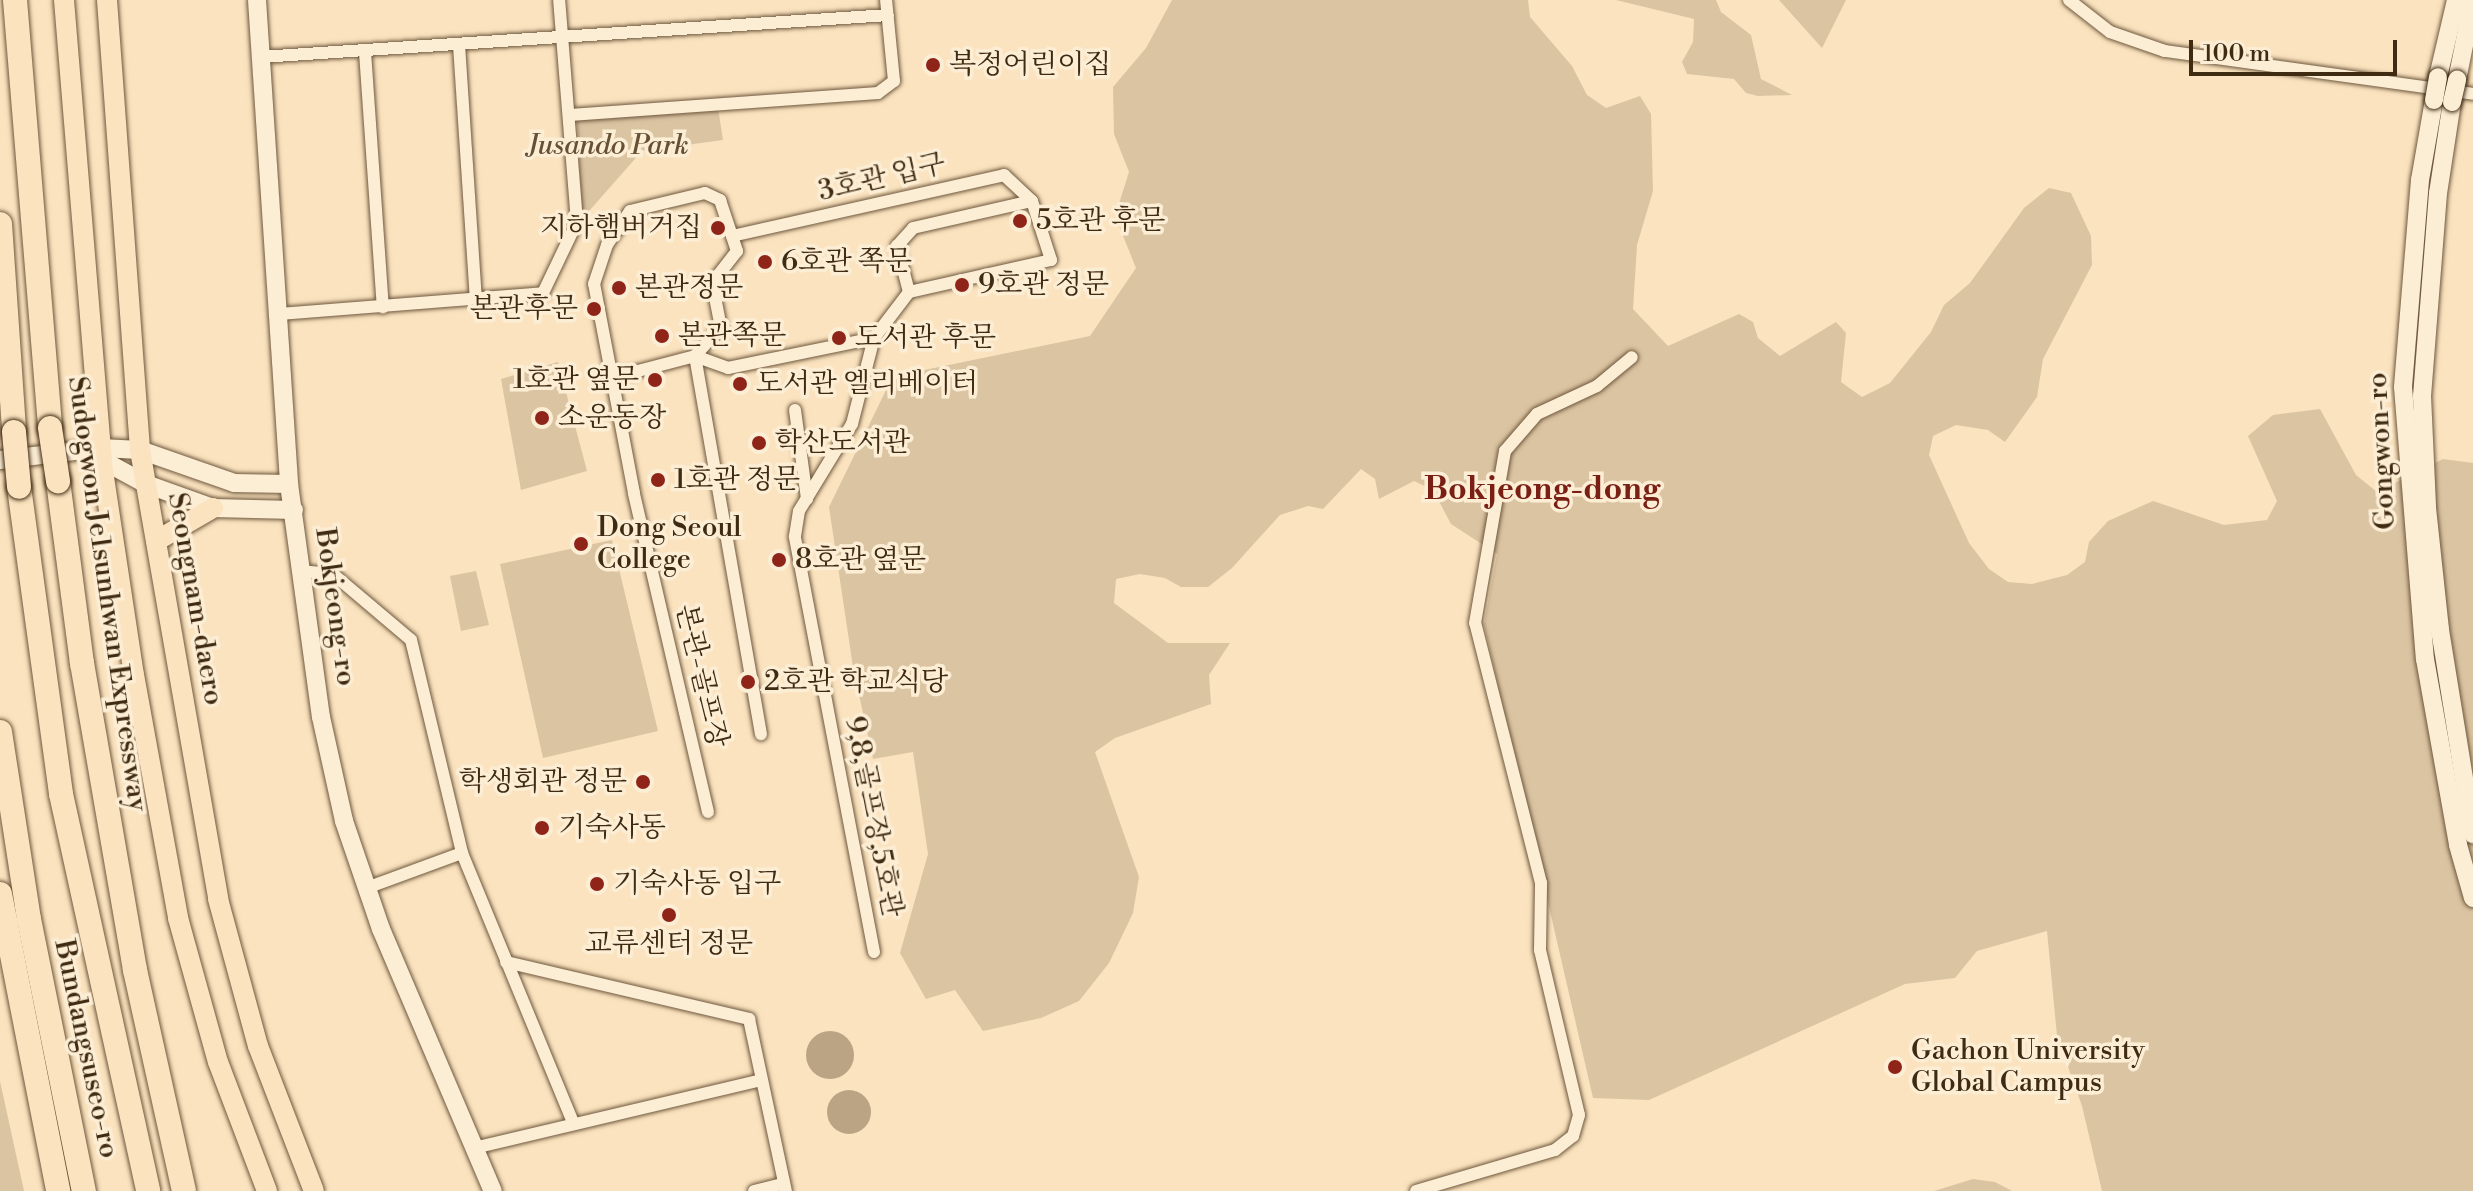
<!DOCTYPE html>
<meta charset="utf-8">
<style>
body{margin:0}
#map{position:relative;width:2473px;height:1191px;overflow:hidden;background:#fbe3bf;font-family:"Libre Bodoni","Noto Serif KR",serif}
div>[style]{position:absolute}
.green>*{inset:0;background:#dbc4a2}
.water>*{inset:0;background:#bba484}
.round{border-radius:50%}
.roads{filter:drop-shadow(0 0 2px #6e583d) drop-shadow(0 0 2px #6e583d)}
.street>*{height:12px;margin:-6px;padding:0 6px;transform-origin:6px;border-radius:6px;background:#fcedd5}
.secondary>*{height:18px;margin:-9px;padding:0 9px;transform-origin:9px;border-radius:9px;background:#fcedd5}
.primary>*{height:20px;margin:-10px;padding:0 10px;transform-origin:10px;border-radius:10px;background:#fbe3bf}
.highway>*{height:24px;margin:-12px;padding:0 12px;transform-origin:12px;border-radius:12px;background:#fbe3bf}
.bridges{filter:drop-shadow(0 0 2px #3f2a12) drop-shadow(0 0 2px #3f2a12)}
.secondary-bridge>*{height:18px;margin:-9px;padding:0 9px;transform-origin:9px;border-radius:9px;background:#fcedd5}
.highway-bridge>*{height:24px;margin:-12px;padding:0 12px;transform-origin:12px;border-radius:12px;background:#fbe3bf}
.dots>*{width:22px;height:22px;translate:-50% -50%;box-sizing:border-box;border:4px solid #fcedd5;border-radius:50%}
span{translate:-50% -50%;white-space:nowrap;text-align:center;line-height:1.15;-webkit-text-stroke:7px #fcedd5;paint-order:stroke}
.poi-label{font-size:28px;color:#3f2a12}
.left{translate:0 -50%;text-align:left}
.right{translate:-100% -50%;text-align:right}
.park-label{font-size:28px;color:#665036;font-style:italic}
.street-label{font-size:28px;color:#3f2a12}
.quarter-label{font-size:32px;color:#7a1f14;font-weight:700}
.scale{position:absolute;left:2189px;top:40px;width:208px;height:36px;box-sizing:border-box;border:4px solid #3f2a12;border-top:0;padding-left:10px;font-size:24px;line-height:28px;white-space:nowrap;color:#3f2a12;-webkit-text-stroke:6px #fcedd5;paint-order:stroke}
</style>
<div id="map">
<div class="green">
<div style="clip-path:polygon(1172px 0,1528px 0,1530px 17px,1572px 66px,1587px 95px,1606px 108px,1640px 96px,1651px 114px,1653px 191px,1637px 245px,1633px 309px,1668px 346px,1739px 314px,1753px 322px,1758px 338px,1780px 356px,1836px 322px,1846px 333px,1841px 382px,1862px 397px,1890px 383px,1931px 332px,1944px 305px,1970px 283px,2024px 208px,2049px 188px,2071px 193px,2091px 236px,2092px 265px,2043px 359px,2037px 397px,2005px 442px,1988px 430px,1956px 425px,1933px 436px,1929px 455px,1969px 543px,1989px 569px,2008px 582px,2032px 584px,2067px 575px,2085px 562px,2089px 542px,2108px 521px,2153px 501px,2224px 525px,2267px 520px,2277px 501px,2248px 436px,2273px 415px,2320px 409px,2356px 475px,2377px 492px,2443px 459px,2473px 463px,2473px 1191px,2102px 1191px,2082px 1106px,2057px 1036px,2047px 931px,1977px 951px,1955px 978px,1905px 984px,1649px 1100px,1593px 1098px,1484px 624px,1497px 554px,1451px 524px,1433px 490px,1414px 481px,1379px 499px,1375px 479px,1361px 469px,1323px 509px,1308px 506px,1280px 515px,1232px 568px,1208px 587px,1181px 587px,1165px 578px,1140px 574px,1116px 579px,1114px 603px,1168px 643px,1230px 643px,1209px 675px,1211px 704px,1115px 738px,1095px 752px,1139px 877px,1133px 913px,1109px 963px,1079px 1001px,1041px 1018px,983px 1031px,955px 990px,926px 999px,900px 953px,928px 854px,913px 752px,873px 759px,853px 667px,829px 507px,890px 382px,905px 374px,1090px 336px,1117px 296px,1136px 268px,1115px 216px,1129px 172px,1114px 134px,1113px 87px,1146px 48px)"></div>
<div style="clip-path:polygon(1616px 0,1716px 0,1721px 12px,1751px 35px,1761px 79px,1792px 95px,1758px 96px,1746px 93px,1734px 79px,1687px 74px,1682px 62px,1693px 42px,1694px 19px)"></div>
<div style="clip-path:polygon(1779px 0,1846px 0,1822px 48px)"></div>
<div style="clip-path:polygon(718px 108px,723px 140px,642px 151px,582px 219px,577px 119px)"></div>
<div style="clip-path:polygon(558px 362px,587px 471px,521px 490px,501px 379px)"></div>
<div style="clip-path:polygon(612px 540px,658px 731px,543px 758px,500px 564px)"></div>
<div style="clip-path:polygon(476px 571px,489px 625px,461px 631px,450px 576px)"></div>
<div style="clip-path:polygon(0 1081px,24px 1191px,0 1191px)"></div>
<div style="clip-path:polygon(1973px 1179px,1995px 1182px,2012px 1191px,1934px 1191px)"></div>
</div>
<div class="water">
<div class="round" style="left:806px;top:1031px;width:48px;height:48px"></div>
<div class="round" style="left:827px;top:1090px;width:44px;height:44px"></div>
</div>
<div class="roads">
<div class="street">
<div style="left:2069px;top:0;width:52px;rotate:38deg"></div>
<div style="left:2110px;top:32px;width:58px;rotate:19.1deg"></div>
<div style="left:2165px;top:51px;width:311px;rotate:7.9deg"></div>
<div style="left:459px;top:45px;width:254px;rotate:86.2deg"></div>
<div style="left:365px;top:52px;width:256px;rotate:86deg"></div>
<div style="left:261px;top:57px;width:628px;rotate:-3.83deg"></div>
<div style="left:570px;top:115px;width:309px;rotate:-4.1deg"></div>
<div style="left:878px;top:93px;width:20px;rotate:-37deg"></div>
<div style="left:894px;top:81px;width:81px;rotate:-95.6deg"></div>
<div style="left:732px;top:236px;width:279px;rotate:-12.6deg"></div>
<div style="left:1004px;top:175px;width:38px;rotate:43deg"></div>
<div style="left:279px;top:314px;width:265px;rotate:-4.5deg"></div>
<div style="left:543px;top:293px;width:79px;rotate:-64.4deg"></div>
<div style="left:577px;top:222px;width:223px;rotate:-94.6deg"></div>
<div style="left:615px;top:377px;width:83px;rotate:-14.7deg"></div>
<div style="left:695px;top:356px;width:35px;rotate:20deg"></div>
<div style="left:728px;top:368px;width:149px;rotate:-11.6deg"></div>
<div style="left:795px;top:410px;width:90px;rotate:82.3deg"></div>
<div style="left:299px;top:571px;width:34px;rotate:5deg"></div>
<div style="left:333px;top:574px;width:102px;rotate:40.2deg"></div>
<div style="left:411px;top:640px;width:219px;rotate:76.5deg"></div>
<div style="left:462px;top:853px;width:291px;rotate:67.6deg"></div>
<div style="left:708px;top:812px;width:327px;rotate:-103.1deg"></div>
<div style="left:634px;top:493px;width:213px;rotate:-100.8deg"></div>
<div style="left:594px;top:284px;width:41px;rotate:-71.6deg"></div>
<div style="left:607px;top:245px;width:41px;rotate:-55.9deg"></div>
<div style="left:630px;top:211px;width:77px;rotate:-13.5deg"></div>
<div style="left:705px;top:193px;width:17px;rotate:25deg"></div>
<div style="left:720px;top:200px;width:54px;rotate:71.6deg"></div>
<div style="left:737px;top:251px;width:29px;rotate:128deg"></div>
<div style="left:719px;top:274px;width:23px;rotate:100deg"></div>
<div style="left:715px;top:297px;width:31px;rotate:79deg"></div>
<div style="left:721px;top:327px;width:39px;rotate:132deg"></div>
<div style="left:695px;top:356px;width:384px;rotate:80.1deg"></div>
<div style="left:369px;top:887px;width:99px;rotate:-20.1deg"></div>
<div style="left:874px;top:952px;width:423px;rotate:-100.8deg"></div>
<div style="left:795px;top:536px;width:25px;rotate:-81deg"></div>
<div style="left:799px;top:511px;width:102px;rotate:-58.7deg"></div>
<div style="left:852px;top:424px;width:89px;rotate:-75.7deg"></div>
<div style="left:874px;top:338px;width:58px;rotate:-52.7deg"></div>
<div style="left:909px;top:292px;width:48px;rotate:-104.6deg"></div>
<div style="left:897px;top:246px;width:24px;rotate:-48deg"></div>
<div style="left:913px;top:228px;width:122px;rotate:-12.8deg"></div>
<div style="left:1032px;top:201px;width:62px;rotate:72.1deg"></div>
<div style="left:1051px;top:260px;width:146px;rotate:167.3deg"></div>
<div style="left:506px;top:962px;width:250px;rotate:13.2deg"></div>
<div style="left:749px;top:1019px;width:176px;rotate:77.9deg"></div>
<div style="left:474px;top:1148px;width:295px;rotate:-13.3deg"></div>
<div style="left:754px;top:1191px;width:29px;rotate:-14deg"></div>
<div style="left:1416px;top:1191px;width:145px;rotate:-16.4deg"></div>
<div style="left:1555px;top:1150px;width:23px;rotate:-38deg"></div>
<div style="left:1573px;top:1136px;width:22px;rotate:-74deg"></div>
<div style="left:1579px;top:1115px;width:170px;rotate:-103.3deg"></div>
<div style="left:1540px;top:950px;width:67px;rotate:-89.1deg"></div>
<div style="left:1541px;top:883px;width:268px;rotate:-104.2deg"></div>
<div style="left:1475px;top:623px;width:175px;rotate:-80.1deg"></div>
<div style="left:1505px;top:451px;width:49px;rotate:-49.1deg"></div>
<div style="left:1537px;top:414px;width:66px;rotate:-25deg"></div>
<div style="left:1597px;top:386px;width:45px;rotate:-39.6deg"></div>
</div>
<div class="secondary">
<div style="left:257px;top:0;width:485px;rotate:86.2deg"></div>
<div style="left:289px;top:484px;width:235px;rotate:82.2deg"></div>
<div style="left:321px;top:717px;width:107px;rotate:77.5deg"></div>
<div style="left:344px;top:821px;width:114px;rotate:71.1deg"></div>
<div style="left:381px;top:929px;width:285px;rotate:66.9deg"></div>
<div style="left:2438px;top:77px;width:79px;rotate:-76.8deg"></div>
<div style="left:2457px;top:80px;width:81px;rotate:-78.6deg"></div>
<div style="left:2434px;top:100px;width:81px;rotate:99.9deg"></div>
<div style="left:2420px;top:180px;width:208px;rotate:94.7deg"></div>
<div style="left:2403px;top:387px;width:273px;rotate:85.4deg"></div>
<div style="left:2425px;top:659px;width:189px;rotate:79.9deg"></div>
<div style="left:2458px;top:845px;width:55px;rotate:74.2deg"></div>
<div style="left:2452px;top:102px;width:92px;rotate:98.7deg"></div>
<div style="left:2438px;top:193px;width:204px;rotate:94.5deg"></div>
<div style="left:2422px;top:396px;width:112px;rotate:87.4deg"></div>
<div style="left:2427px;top:508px;width:123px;rotate:83.9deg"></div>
<div style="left:2440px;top:630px;width:207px;rotate:80.8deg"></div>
<div style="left:93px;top:455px;width:60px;rotate:28.7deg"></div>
<div style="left:146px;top:484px;width:71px;rotate:19.7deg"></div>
<div style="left:213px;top:508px;width:81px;rotate:1.4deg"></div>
<div style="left:0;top:460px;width:102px;rotate:-6.8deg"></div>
<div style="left:101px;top:448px;width:39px;rotate:3deg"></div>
<div style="left:140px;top:450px;width:100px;rotate:19.3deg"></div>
<div style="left:234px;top:483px;width:55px;rotate:1deg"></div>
</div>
<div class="primary">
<div style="left:64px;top:0;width:466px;rotate:85.3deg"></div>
<div style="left:102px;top:464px;width:213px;rotate:81.4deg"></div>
<div style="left:134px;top:675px;width:247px;rotate:79.7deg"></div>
<div style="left:178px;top:918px;width:149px;rotate:74.5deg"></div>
<div style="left:218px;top:1062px;width:138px;rotate:69.2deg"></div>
<div style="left:107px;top:0;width:451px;rotate:85.8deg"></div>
<div style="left:140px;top:450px;width:456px;rotate:80.1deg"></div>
<div style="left:218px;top:899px;width:152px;rotate:74.8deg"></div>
<div style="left:258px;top:1046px;width:155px;rotate:68.9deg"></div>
<div style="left:156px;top:541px;width:66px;rotate:-30.1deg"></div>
</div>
<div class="highway">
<div style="left:15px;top:0;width:429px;rotate:85.3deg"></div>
<div style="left:0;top:224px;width:208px;rotate:86.1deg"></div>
<div style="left:58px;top:481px;width:184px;rotate:82.5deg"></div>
<div style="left:82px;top:663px;width:312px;rotate:80.2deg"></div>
<div style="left:135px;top:970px;width:226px;rotate:77.5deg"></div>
<div style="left:19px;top:487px;width:310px;rotate:82.2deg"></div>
<div style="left:61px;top:794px;width:406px;rotate:77.6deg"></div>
<div style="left:0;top:732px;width:189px;rotate:81.2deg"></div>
<div style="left:29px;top:919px;width:278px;rotate:78.6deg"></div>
<div style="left:0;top:894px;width:303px;rotate:78.9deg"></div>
</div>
</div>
<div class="bridges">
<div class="secondary-bridge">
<div style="left:2434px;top:100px;width:23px;rotate:-80deg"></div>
<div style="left:2452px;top:102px;width:23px;rotate:-77deg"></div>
</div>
<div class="highway-bridge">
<div style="left:50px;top:428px;width:54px;rotate:81.4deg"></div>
<div style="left:14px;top:432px;width:55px;rotate:84.8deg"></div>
</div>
</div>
<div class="dots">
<div style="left:933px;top:65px;background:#8f2418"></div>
<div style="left:1020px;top:221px;background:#8f2418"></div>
<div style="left:718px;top:228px;background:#8f2418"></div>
<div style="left:765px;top:262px;background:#8f2418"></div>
<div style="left:962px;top:285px;background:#8f2418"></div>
<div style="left:619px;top:288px;background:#8f2418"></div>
<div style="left:594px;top:309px;background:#8f2418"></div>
<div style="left:662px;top:336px;background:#8f2418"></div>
<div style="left:839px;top:338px;background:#8f2418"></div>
<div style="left:655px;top:380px;background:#8f2418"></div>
<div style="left:740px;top:384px;background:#8f2418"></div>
<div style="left:542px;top:418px;background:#8f2418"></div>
<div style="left:759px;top:443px;background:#8f2418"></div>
<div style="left:658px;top:480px;background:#8f2418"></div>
<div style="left:581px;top:544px;background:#8f2418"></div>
<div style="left:779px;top:560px;background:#8f2418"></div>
<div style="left:748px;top:682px;background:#8f2418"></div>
<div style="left:643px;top:782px;background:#8f2418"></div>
<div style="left:542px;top:828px;background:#8f2418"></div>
<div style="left:597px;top:884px;background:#8f2418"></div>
<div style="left:669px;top:915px;background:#8f2418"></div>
<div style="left:1895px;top:1067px;background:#8f2418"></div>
</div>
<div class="poi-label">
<span class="left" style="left:949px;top:65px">복정어린이집</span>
<span class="left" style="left:1036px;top:221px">5호관 후문</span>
<span class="right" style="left:702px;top:228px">지하햄버거집</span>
<span class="left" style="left:781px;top:262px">6호관 쪽문</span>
<span class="left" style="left:978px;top:285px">9호관 정문</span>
<span class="left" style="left:635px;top:288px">본관정문</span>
<span class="right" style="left:578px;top:309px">본관후문</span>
<span class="left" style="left:678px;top:336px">본관쪽문</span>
<span class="left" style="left:855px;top:338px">도서관 후문</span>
<span class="right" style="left:639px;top:380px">1호관 옆문</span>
<span class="left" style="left:756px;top:384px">도서관 엘리베이터</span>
<span class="left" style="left:558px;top:418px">소운동장</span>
<span class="left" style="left:775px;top:443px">학산도서관</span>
<span class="left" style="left:674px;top:480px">1호관 정문</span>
<span class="left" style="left:597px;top:544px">Dong Seoul<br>College</span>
<span class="left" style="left:795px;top:560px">8호관 옆문</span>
<span class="left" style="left:764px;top:682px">2호관 학교식당</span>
<span class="right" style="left:627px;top:782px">학생회관 정문</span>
<span class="left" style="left:558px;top:828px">기숙사동</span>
<span class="left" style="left:613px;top:884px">기숙사동 입구</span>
<span style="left:669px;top:944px">교류센터 정문</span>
<span class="left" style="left:1911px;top:1067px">Gachon University<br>Global Campus</span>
</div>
<div class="park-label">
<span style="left:608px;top:146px">Jusando Park</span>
</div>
<div class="street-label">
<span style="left:882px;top:178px;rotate:-13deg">3호관 입구</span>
<span style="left:2382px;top:451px;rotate:-93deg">Gongwon-ro</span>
<span style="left:107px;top:594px;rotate:82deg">Sudogwon Je1sunhwan Expressway</span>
<span style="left:195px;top:599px;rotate:80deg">Seongnam-daero</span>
<span style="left:335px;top:607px;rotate:82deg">Bokjeong-ro</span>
<span style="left:701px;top:676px;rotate:77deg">본관-골프장</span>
<span style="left:873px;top:817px;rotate:79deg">9,8,골프장,5호관</span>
<span style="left:86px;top:1049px;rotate:78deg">Bundangsuseo-ro</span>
</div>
<div class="quarter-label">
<span style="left:1542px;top:489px">Bokjeong-dong</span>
</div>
<div class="scale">100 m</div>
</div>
